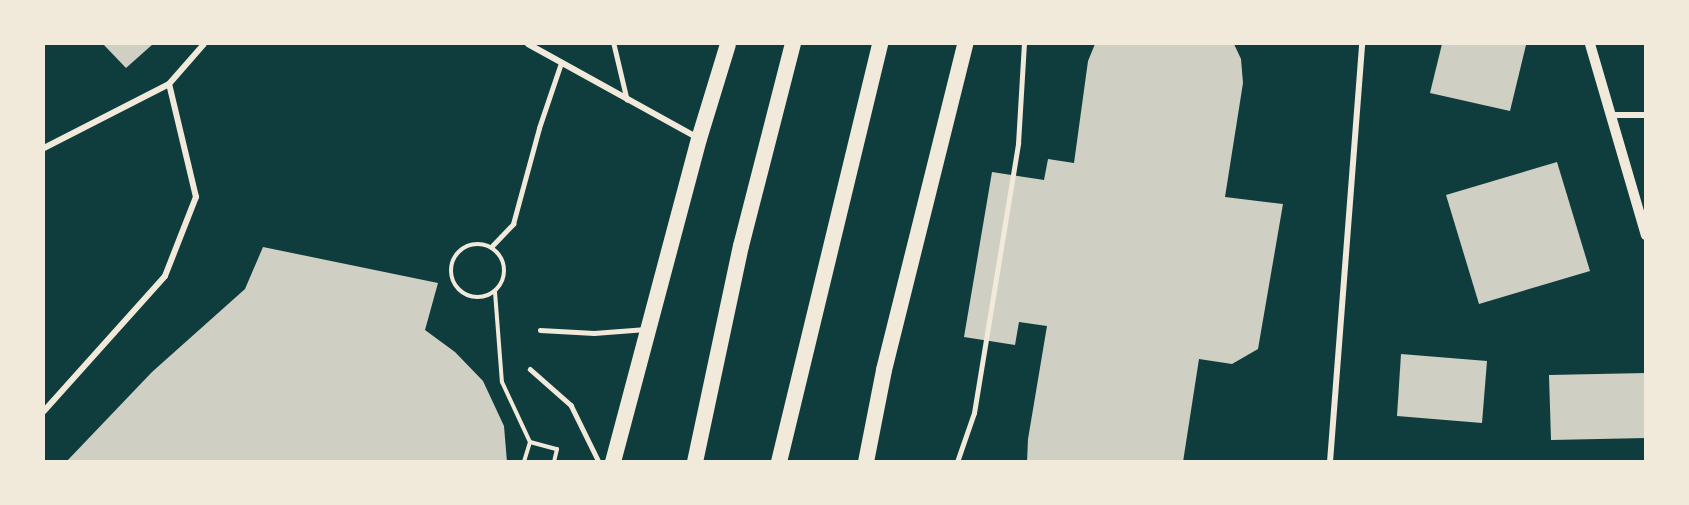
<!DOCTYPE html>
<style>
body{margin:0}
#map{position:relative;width:1689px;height:505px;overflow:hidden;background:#0f3d3e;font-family:"Asap Condensed",sans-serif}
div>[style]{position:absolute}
.building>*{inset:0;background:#cfcfc3}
.path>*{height:4px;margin:-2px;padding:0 2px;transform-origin:2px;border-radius:2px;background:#f1e9da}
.service>*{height:4.5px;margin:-2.25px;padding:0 2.25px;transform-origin:2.25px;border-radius:2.25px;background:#f1e9da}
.service>.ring{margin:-2.25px;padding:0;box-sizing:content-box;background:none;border:4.5px solid #f1e9da;border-radius:50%}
.minor>*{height:6px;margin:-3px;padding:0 3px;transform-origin:3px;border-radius:3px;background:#f1e9da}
.tertiary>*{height:10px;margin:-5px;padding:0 5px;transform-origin:5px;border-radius:5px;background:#f1e9da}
.trunk>*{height:16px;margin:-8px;padding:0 8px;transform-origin:8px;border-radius:8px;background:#f1e9da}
span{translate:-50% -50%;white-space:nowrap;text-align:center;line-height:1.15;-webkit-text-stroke:5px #f1e9da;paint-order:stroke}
.frame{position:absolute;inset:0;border:45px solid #f1e9da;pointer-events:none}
</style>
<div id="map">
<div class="building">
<div style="clip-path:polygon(103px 44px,153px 44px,126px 68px)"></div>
<div style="clip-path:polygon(1095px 44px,1234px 44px,1241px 59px,1243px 83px,1225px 197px,1283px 204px,1258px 349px,1232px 364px,1199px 359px,1183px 462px,1027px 462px,1028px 439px,1047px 326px,1019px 322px,1015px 345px,964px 337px,992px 172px,1044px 180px,1048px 159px,1074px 163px,1088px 61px)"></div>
<div style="clip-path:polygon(1442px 44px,1526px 45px,1510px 111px,1430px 93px)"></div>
<div style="clip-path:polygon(1557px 162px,1590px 271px,1479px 304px,1446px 195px)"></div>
<div style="clip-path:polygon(263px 247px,438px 283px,425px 330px,455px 352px,483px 381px,504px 426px,507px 462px,66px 462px,152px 372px,245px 289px)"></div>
<div style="clip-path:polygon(1401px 354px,1487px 361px,1482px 423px,1397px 416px)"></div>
<div style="clip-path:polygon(1646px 373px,1646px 438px,1551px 440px,1549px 375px)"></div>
</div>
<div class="path">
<div style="left:495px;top:292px;width:90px;rotate:85.6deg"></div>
<div style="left:502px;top:382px;width:66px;rotate:65deg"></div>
<div style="left:530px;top:442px;width:21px;rotate:107deg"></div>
<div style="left:530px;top:442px;width:28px;rotate:15deg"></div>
<div style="left:557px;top:449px;width:13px;rotate:103deg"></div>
</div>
<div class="service">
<div style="left:614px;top:44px;width:57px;rotate:76.7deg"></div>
<div class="ring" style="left:451px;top:244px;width:49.5px;height:49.5px"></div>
<div style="left:491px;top:247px;width:32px;rotate:-46deg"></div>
<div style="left:513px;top:224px;width:99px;rotate:-74.8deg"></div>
<div style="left:539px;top:128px;width:69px;rotate:-71.3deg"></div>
<div style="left:540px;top:330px;width:54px;rotate:3.2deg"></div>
<div style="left:594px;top:333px;width:52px;rotate:-4.4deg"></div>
<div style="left:530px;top:369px;width:55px;rotate:41.3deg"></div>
<div style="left:571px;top:405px;width:64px;rotate:63.8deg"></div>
<div style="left:957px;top:462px;width:52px;rotate:-70.9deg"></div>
<div style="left:974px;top:413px;width:273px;rotate:-80.7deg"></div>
<div style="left:1018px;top:144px;width:100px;rotate:-86.6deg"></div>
</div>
<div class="minor">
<div style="left:528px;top:44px;width:194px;rotate:28.9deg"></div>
<div style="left:1611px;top:115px;width:35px"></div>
<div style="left:44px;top:148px;width:140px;rotate:-27.1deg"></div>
<div style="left:169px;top:84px;width:53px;rotate:-48.8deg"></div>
<div style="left:44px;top:411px;width:181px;rotate:-48.1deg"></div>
<div style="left:165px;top:276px;width:85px;rotate:-68.6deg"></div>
<div style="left:196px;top:197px;width:116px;rotate:-103.4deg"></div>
<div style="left:1330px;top:462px;width:419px;rotate:-85.6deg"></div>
</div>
<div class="tertiary">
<div style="left:1590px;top:44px;width:199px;rotate:73.7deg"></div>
</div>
<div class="trunk">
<div style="left:613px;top:462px;width:334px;rotate:-75.1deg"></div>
<div style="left:699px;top:139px;width:99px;rotate:-73deg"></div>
<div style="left:695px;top:462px;width:221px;rotate:-78deg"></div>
<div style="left:741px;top:246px;width:209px;rotate:-75.6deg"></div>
<div style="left:779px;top:462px;width:430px;rotate:-76.4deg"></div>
<div style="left:866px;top:462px;width:94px;rotate:-78.9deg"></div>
<div style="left:884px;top:370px;width:336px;rotate:-76deg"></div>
</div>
<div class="frame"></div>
</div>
